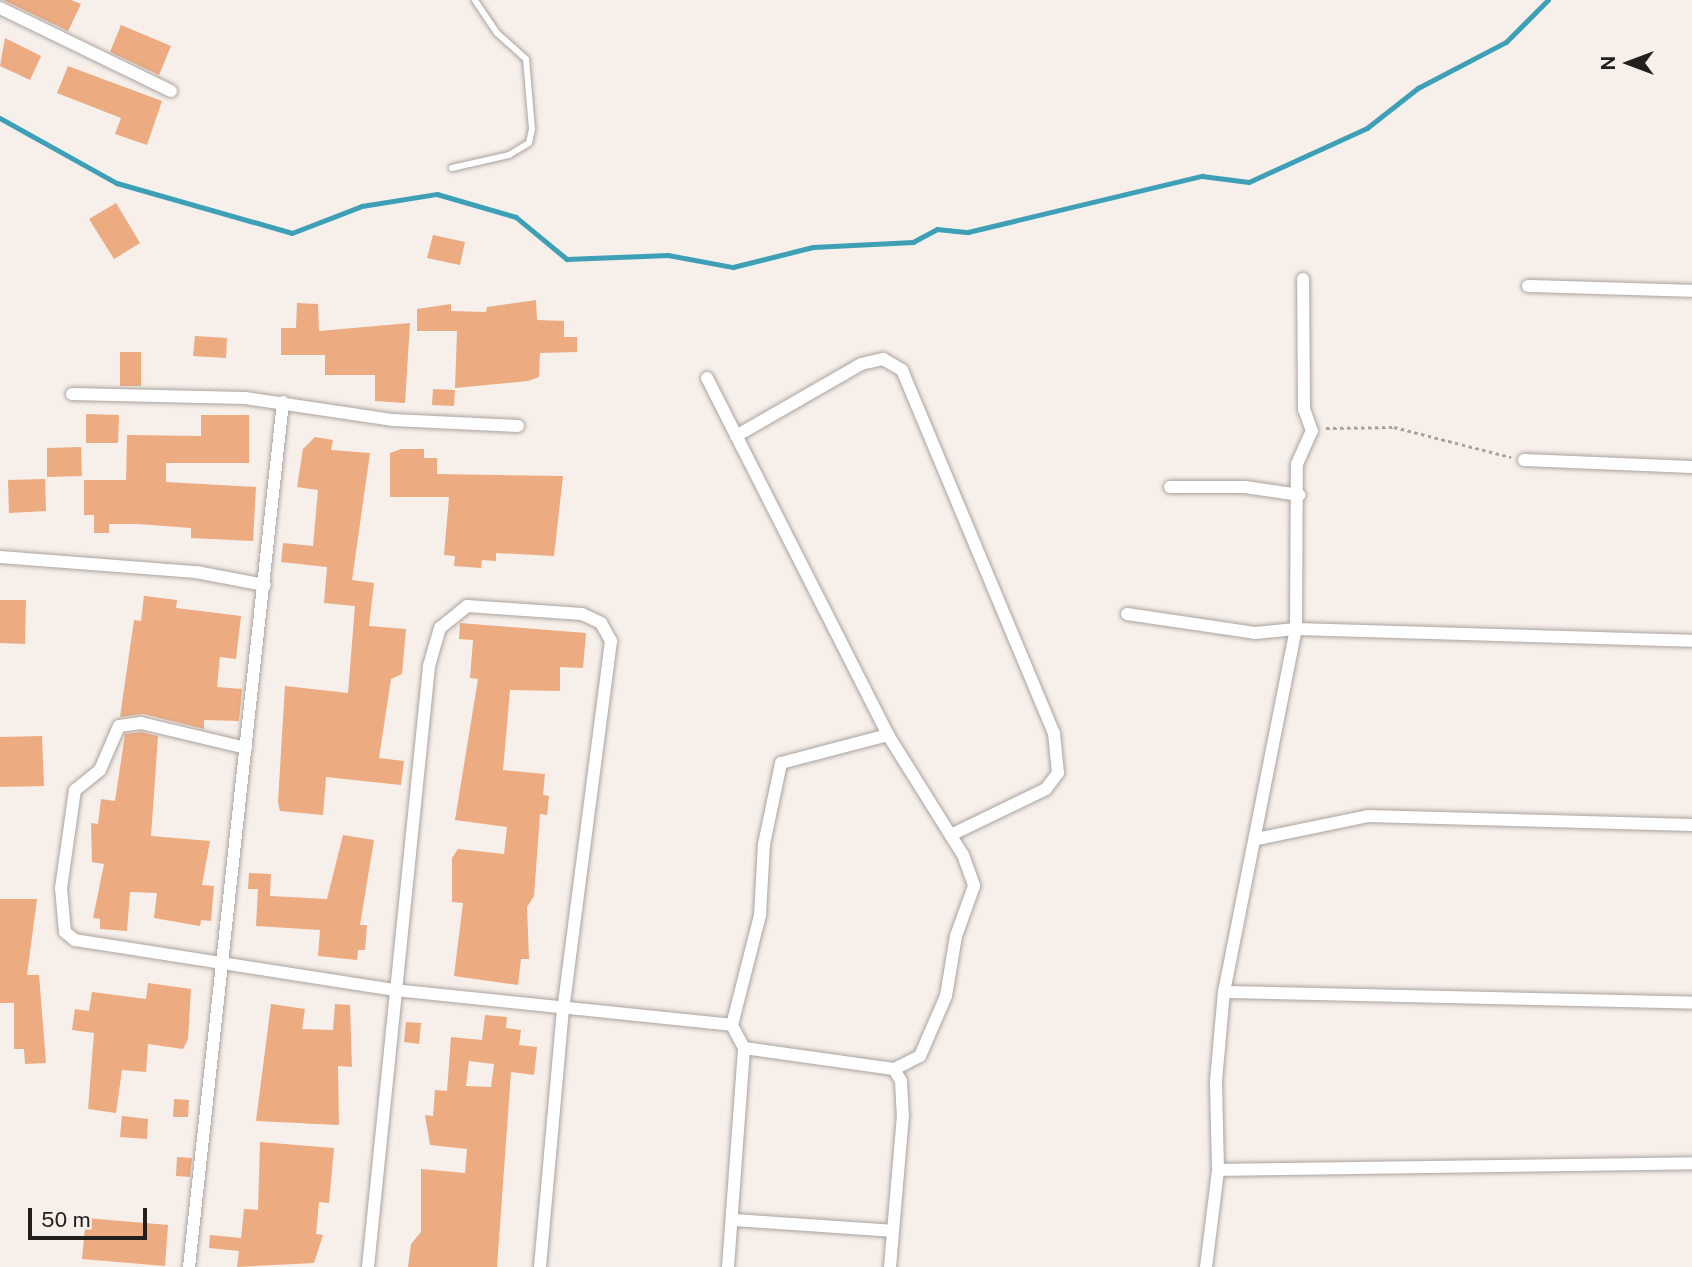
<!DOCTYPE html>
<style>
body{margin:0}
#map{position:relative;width:1692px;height:1267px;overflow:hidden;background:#f7efea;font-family:"Public Sans",sans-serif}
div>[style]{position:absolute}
.stream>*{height:4.5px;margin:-2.25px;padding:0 2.25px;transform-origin:2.25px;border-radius:2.25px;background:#3ea0b7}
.building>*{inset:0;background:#ecab81}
.path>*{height:2.5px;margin-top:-1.25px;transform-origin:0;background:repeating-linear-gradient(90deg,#a9a39f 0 3.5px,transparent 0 7px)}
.roads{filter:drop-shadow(0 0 2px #aba39e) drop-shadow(0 0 2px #aba39e)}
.service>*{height:6px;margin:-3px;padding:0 3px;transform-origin:3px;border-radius:3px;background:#fff}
.minor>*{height:12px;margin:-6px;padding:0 6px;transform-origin:6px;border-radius:6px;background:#fff}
span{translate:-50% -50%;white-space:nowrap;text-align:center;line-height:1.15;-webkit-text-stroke:6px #f7efea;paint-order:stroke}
.north{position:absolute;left:1594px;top:28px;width:70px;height:70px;-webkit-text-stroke:5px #f7efea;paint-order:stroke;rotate:270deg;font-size:19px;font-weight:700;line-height:28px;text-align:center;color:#221f1d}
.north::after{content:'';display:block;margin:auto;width:24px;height:32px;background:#221f1d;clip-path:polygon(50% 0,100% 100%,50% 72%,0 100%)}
.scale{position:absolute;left:28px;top:1208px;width:119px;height:32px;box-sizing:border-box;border:4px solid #221f1d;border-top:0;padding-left:9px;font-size:21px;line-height:24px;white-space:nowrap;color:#221f1d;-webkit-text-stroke:5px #f7efea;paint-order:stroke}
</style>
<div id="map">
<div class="stream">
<div style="left:0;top:118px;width:134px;rotate:29.1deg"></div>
<div style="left:117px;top:183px;width:182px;rotate:15.9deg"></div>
<div style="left:292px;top:233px;width:75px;rotate:-21.1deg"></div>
<div style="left:362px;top:206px;width:76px;rotate:-9.1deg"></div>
<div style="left:437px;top:194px;width:82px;rotate:16.2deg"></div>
<div style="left:516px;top:217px;width:66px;rotate:39.5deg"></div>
<div style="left:567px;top:259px;width:101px;rotate:-2.3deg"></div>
<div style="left:668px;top:255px;width:66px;rotate:10.5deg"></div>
<div style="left:733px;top:267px;width:82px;rotate:-14deg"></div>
<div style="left:813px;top:247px;width:100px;rotate:-2.9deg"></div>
<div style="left:913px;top:242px;width:27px;rotate:-28deg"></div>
<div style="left:937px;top:229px;width:31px;rotate:6deg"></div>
<div style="left:968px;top:232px;width:241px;rotate:-13.5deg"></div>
<div style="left:1202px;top:176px;width:47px;rotate:7.3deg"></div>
<div style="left:1249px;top:182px;width:130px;rotate:-24.6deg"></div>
<div style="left:1367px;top:128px;width:65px;rotate:-38.1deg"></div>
<div style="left:1418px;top:88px;width:99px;rotate:-27.6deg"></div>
<div style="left:1506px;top:42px;width:59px;rotate:-45deg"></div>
</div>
<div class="building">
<div style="clip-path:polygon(3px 0,71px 0,81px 4px,68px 31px)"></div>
<div style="clip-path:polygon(121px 25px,171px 46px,159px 75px,110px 52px)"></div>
<div style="clip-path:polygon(5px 38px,41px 56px,30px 80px,0 66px)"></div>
<div style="clip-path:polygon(68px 66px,162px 101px,147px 145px,115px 134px,121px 118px,57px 93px)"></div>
<div style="clip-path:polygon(116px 203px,140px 243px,114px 259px,89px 219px)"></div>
<div style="clip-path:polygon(433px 235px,465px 242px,460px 265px,427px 258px)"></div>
<div style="clip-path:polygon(536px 300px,537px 320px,564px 321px,564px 337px,577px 337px,577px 352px,540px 353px,539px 377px,528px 381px,455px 388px,457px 331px,417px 331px,417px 309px,451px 304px,451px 311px,486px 312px,487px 307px)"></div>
<div style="clip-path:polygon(297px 303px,318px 304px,319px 331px,410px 323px,405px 403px,375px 401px,375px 375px,325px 375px,325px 355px,281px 355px,281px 328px,296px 328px)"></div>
<div style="clip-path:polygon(195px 336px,227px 338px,226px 358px,193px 356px)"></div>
<div style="clip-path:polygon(120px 352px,141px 352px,141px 386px,120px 386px)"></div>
<div style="clip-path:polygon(433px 389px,455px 390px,454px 406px,432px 405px)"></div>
<div style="clip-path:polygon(86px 414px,119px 415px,118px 443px,86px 443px)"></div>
<div style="clip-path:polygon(201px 415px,249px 415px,249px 463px,166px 463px,166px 482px,256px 487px,253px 541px,191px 538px,191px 528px,138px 524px,109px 524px,109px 533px,94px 533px,94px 515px,84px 515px,84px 480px,126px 480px,127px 435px,201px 436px)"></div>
<div style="clip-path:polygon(315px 437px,333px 440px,331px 450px,370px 453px,352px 580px,374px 583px,369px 626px,406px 629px,402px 674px,391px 679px,379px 758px,404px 761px,401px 785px,326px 777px,323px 815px,280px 811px,278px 802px,285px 686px,348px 693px,355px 606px,324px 603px,327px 567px,281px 562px,283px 543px,313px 546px,318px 490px,297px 487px,303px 449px)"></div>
<div style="clip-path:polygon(81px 447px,82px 476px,47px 477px,47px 448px)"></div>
<div style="clip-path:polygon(401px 449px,424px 449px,424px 458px,437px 458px,437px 474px,563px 476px,554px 556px,496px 553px,496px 561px,482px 560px,481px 568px,454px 566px,455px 556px,444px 555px,449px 497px,390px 497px,390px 453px)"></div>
<div style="clip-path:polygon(45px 479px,46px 511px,9px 513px,8px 480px)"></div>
<div style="clip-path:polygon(144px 596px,177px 600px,176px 608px,241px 616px,236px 659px,220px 657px,217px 687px,242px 689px,239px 721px,204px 720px,204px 729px,143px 714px,120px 717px,134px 620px,141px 621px)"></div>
<div style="clip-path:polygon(0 600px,26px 600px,25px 644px,0 643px)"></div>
<div style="clip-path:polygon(460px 623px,586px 633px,583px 668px,560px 667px,560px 691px,510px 690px,503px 770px,545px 774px,543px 795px,549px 796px,547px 815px,540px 814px,534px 896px,527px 907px,529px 959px,521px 959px,518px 985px,454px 976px,463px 903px,452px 902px,452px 858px,458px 849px,504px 854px,507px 827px,455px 820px,478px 679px,470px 678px,473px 640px,459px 639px)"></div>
<div style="clip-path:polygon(141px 732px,158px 736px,151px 836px,210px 841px,202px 885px,214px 886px,211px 921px,201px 920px,200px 926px,154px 918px,157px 893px,130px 892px,127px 931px,100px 929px,100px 919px,93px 918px,104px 864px,92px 862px,91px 823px,98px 824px,101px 799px,115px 801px,125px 734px)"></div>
<div style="clip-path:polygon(42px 736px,44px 786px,0 787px,0 737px)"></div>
<div style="clip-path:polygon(343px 835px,374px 840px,360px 925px,367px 925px,365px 950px,358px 950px,357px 960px,318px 956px,320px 930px,256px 926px,258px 889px,248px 889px,249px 873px,271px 874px,270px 896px,327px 899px)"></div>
<div style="clip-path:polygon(0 899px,37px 899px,27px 975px,39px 975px,46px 1063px,25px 1064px,24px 1049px,14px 1049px,14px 1003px,0 1003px)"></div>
<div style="clip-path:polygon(148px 983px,191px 989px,188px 1039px,183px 1049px,148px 1044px,146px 1072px,122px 1070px,116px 1113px,88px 1109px,94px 1033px,72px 1030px,75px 1009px,89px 1011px,92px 992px,146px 999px)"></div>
<div style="clip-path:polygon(271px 1004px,305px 1009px,302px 1029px,333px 1030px,335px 1004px,350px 1005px,352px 1067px,338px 1066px,339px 1125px,256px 1121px)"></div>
<div style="clip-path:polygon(evenodd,485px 1015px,507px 1017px,506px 1028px,521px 1030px,519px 1045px,537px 1047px,534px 1075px,511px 1072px,497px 1267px,408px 1267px,411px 1244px,421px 1232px,421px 1169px,465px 1173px,467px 1149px,430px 1145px,425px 1115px,433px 1116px,435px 1090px,447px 1091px,451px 1037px,482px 1040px,485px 1015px,469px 1061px,494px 1064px,491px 1087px,466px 1086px,469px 1061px)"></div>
<div style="clip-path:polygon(406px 1022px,421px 1023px,419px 1044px,404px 1042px)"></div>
<div style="clip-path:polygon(174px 1099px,189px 1100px,188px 1117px,173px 1117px)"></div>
<div style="clip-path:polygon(122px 1116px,148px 1119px,147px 1139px,120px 1137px)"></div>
<div style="clip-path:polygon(260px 1142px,334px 1148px,329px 1203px,319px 1202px,316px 1234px,323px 1235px,314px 1263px,237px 1267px,239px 1251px,209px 1248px,210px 1235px,241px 1238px,244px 1209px,258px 1210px)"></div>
<div style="clip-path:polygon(177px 1157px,192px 1158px,190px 1177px,176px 1176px)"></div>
<div style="clip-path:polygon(86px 1218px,168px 1225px,165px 1266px,82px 1259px)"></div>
</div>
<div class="path">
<div style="left:1326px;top:428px;width:68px;rotate:-0.8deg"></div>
<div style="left:1394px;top:427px;width:121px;rotate:14.4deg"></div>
</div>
<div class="roads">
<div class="service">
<div style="left:452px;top:168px;width:58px;rotate:-12.8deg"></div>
<div style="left:509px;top:155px;width:23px;rotate:-31deg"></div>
<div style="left:529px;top:143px;width:14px;rotate:-78deg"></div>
<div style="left:532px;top:129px;width:70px;rotate:-94.9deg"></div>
<div style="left:526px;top:59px;width:39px;rotate:-138deg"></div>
<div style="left:497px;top:33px;width:40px;rotate:-124deg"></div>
</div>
<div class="minor">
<div style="left:0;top:8px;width:190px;rotate:25.9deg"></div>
<div style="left:1528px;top:286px;width:164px;rotate:1.7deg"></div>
<div style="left:707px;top:378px;width:400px;rotate:63.1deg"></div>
<div style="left:888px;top:735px;width:142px;rotate:58deg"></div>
<div style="left:963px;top:855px;width:33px;rotate:70deg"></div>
<div style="left:974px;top:886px;width:53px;rotate:109.8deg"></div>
<div style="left:956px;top:936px;width:61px;rotate:99.5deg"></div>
<div style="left:946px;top:996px;width:65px;rotate:113.4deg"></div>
<div style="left:920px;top:1056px;width:29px;rotate:153deg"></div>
<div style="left:72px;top:394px;width:173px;rotate:1.3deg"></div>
<div style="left:245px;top:398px;width:150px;rotate:8.5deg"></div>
<div style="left:393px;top:420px;width:125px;rotate:2.7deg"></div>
<div style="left:736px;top:436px;width:144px;rotate:-29.9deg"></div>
<div style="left:861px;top:364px;width:23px;rotate:-13deg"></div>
<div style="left:883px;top:359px;width:22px;rotate:30deg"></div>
<div style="left:902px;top:370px;width:394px;rotate:67.3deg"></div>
<div style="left:1054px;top:733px;width:40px;rotate:84.3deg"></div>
<div style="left:1058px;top:773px;width:20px;rotate:127deg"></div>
<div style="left:1046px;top:789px;width:106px;rotate:154.2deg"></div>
<div style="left:1524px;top:460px;width:168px;rotate:2.4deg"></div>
<div style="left:1170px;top:487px;width:75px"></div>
<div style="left:1245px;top:487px;width:55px;rotate:8.4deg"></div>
<div style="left:0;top:557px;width:197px;rotate:4.4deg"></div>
<div style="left:196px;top:572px;width:70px;rotate:10.7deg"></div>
<div style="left:1127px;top:614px;width:129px;rotate:8.4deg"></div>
<div style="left:1255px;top:633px;width:41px;rotate:-5.6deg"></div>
<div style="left:1296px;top:629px;width:396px;rotate:1.7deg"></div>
<div style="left:246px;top:748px;width:108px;rotate:-166.6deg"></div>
<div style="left:141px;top:723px;width:22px;rotate:172deg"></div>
<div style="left:119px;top:726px;width:48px;rotate:113.4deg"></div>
<div style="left:100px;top:770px;width:32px;rotate:141deg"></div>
<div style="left:75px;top:790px;width:99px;rotate:98.1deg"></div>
<div style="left:61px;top:888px;width:44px;rotate:84.8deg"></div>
<div style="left:65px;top:932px;width:13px;rotate:39deg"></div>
<div style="left:75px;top:940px;width:323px;rotate:8.9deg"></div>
<div style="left:394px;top:990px;width:340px;rotate:5.9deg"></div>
<div style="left:1257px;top:839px;width:113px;rotate:-11.7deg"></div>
<div style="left:1368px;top:816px;width:324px;rotate:1.6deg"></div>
<div style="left:1224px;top:992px;width:468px;rotate:1.3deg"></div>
<div style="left:744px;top:1048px;width:151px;rotate:8deg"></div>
<div style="left:894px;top:1069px;width:14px;rotate:60deg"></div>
<div style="left:901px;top:1081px;width:34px;rotate:87deg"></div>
<div style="left:903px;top:1115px;width:153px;rotate:94.9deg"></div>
<div style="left:1218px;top:1170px;width:474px;rotate:-0.8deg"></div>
<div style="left:733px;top:1220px;width:160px;rotate:3.9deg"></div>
<div style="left:189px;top:1267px;width:870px;rotate:-83.8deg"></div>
<div style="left:368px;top:1267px;width:604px;rotate:-84.2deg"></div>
<div style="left:429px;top:666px;width:40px;rotate:-74deg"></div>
<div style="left:440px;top:628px;width:35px;rotate:-39deg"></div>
<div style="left:467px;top:606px;width:115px;rotate:4deg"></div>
<div style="left:582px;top:614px;width:21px;rotate:25deg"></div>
<div style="left:601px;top:623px;width:21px;rotate:61deg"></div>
<div style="left:611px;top:641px;width:371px;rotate:97.4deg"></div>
<div style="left:563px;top:1009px;width:259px;rotate:95.1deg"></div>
<div style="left:728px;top:1267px;width:220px;rotate:-85.8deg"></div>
<div style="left:744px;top:1048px;width:26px;rotate:-118deg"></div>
<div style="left:732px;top:1025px;width:114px;rotate:-75.7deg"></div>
<div style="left:760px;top:915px;width:71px;rotate:-86.8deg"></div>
<div style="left:764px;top:844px;width:83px;rotate:-78.1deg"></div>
<div style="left:781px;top:763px;width:111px;rotate:-14.7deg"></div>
<div style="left:1206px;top:1267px;width:98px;rotate:-82.9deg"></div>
<div style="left:1218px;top:1170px;width:89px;rotate:-91.3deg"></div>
<div style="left:1216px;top:1081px;width:89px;rotate:-84.9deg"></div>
<div style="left:1224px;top:992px;width:370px;rotate:-78.8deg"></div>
<div style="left:1296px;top:629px;width:165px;rotate:-89.7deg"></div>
<div style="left:1297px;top:464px;width:36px;rotate:-66deg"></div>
<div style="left:1312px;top:431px;width:23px;rotate:-110deg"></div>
<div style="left:1304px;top:409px;width:130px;rotate:-90.4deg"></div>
</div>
</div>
<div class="north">N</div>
<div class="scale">50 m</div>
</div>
